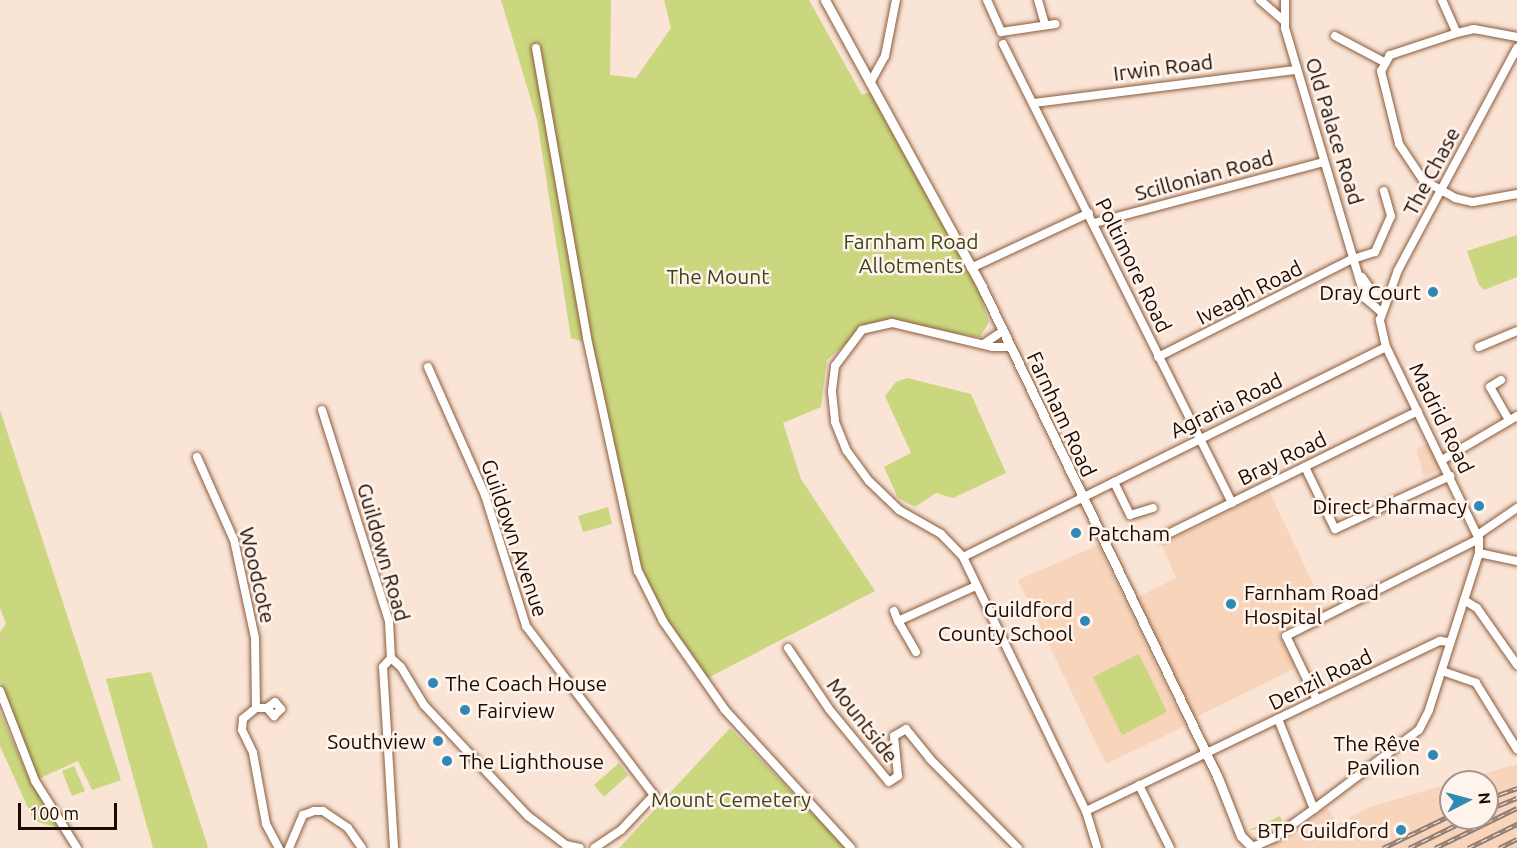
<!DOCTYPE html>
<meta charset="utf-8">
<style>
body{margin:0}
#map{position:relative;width:1517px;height:848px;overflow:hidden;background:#fae4d6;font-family:Ubuntu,sans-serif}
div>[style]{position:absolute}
.built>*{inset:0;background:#f8d4bb}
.green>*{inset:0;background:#cad77e}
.roads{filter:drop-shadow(0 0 2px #8a5c3b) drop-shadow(0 0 2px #8a5c3b)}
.minor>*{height:8px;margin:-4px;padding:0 4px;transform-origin:4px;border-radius:4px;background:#fff}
.major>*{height:9px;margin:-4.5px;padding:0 4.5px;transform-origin:4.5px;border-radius:4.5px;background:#fff}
.rail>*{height:4.5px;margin-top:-2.25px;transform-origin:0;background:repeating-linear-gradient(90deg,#fff4ec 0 7px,#907c71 0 14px);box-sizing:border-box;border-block:2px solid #907c71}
.dots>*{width:16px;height:16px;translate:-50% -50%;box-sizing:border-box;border:3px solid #fff4ec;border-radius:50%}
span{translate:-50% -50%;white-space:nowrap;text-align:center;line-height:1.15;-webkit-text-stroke:5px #fff4ec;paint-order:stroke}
.street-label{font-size:21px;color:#1b0a01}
.park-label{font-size:21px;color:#3e4419}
.poi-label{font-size:21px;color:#1b0a01}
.right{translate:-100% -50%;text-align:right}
.left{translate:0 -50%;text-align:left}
.north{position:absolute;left:1439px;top:770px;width:60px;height:60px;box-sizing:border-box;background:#fff4ec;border:2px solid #a4968e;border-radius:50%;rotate:84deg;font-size:16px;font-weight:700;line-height:24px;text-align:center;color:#1b0a01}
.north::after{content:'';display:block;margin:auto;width:21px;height:27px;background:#2f88b6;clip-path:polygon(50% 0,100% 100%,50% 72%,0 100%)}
.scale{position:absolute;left:18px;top:803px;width:99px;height:27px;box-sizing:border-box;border:3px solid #1b0a01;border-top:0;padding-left:8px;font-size:18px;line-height:21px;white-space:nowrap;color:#1b0a01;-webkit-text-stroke:4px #fff4ec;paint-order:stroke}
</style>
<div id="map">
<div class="built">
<div style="clip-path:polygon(1429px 443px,1441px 469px,1424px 477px,1416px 449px)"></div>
<div style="clip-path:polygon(1269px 491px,1326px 611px,1279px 634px,1295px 668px,1194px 718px,1136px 598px,1176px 578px,1162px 545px)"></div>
<div style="clip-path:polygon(1098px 545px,1185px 726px,1106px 764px,1018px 580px)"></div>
<div style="clip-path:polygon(1517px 764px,1517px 848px,1269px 848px,1327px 808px,1338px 824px,1367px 808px,1451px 783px,1451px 818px,1487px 818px,1487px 782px,1456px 782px)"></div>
</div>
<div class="green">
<div style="clip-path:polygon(501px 0,611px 0,610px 75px,636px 78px,671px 28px,664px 0,809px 0,862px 95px,873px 91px,978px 289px,989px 322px,980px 337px,892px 323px,862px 330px,827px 360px,821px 407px,783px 423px,801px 479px,875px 591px,704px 680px,654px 600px,632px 539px,591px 344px,571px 338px,537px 120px)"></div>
<div style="clip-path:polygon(1517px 235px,1517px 277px,1484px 290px,1479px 285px,1467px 251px)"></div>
<div style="clip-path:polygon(907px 378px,971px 394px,1006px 473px,953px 498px,936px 493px,915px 507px,898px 498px,884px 467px,911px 453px,885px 396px,896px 382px)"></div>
<div style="clip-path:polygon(0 410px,121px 780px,92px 790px,78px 761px,38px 779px,0 682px,0 632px,6px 624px,0 608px)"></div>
<div style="clip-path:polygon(608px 507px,612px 524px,583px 532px,578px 516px)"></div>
<div style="clip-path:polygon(1139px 654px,1167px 712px,1122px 735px,1093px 677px)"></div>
<div style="clip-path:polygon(151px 672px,208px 847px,206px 848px,153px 848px,106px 679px)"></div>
<div style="clip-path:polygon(0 712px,27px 774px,59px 828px,34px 821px,0 746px)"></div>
<div style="clip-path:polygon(730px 728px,846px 848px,619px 848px)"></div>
<div style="clip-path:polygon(619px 763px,628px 775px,604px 797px,594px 785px)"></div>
<div style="clip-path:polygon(74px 766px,85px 791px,72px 796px,62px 771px)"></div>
<div style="clip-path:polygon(1280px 816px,1283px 824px,1274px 828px,1249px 830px)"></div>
</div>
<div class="roads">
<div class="minor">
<div style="left:987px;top:0;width:35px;rotate:66deg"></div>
<div style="left:1001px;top:32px;width:55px;rotate:-8.4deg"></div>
<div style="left:1038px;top:0;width:26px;rotate:74deg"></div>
<div style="left:1260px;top:0;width:32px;rotate:41deg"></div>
<div style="left:1285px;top:0;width:28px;rotate:90deg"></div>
<div style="left:1285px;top:28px;width:282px;rotate:73.5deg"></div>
<div style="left:1365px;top:298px;width:21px;rotate:41deg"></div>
<div style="left:1442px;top:0;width:36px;rotate:66deg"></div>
<div style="left:1335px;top:36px;width:55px;rotate:28deg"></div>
<div style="left:1517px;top:37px;width:44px;rotate:-169.5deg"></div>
<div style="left:1474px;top:29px;width:17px;rotate:167deg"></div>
<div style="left:1457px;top:33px;width:71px;rotate:161.8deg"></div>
<div style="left:1390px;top:55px;width:18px;rotate:119deg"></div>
<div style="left:1381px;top:71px;width:75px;rotate:76.1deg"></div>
<div style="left:1399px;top:144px;width:43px;rotate:56.3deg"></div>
<div style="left:1423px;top:180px;width:37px;rotate:29deg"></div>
<div style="left:1455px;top:198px;width:18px;rotate:13deg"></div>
<div style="left:1473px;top:202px;width:45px;rotate:-10.3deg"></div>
<div style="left:1003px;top:44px;width:513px;rotate:63.48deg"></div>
<div style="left:536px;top:48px;width:294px;rotate:80deg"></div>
<div style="left:587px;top:338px;width:239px;rotate:77.7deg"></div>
<div style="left:638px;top:571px;width:56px;rotate:63.4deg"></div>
<div style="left:663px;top:621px;width:108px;rotate:55.1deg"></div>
<div style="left:725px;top:710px;width:187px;rotate:47.6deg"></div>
<div style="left:870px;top:83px;width:31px;rotate:-61deg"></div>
<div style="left:885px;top:56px;width:57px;rotate:-78.9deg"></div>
<div style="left:1034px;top:103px;width:265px;rotate:-7.2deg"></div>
<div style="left:1094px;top:223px;width:238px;rotate:-14.9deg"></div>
<div style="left:971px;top:268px;width:130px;rotate:-25deg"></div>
<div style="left:1362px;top:277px;width:19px;rotate:55deg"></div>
<div style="left:1373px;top:293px;width:14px;rotate:21deg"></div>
<div style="left:985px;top:343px;width:22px;rotate:-34deg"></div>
<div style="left:1010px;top:347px;width:17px;rotate:180deg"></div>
<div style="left:993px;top:347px;width:104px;rotate:-166.6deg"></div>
<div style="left:892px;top:323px;width:31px;rotate:167deg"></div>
<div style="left:862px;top:330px;width:45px;rotate:126.9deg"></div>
<div style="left:835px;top:366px;width:26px;rotate:97deg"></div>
<div style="left:832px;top:392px;width:30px;rotate:84deg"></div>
<div style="left:835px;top:422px;width:31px;rotate:68deg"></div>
<div style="left:847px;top:451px;width:37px;rotate:54deg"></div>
<div style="left:869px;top:481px;width:42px;rotate:44deg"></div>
<div style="left:899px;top:510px;width:48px;rotate:29.7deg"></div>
<div style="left:941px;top:534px;width:32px;rotate:46deg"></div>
<div style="left:963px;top:557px;width:282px;rotate:64.2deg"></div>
<div style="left:1086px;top:811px;width:39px;rotate:73deg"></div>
<div style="left:1479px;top:347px;width:41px;rotate:-22.8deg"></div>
<div style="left:1158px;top:357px;width:215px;rotate:-26.8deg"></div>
<div style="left:1350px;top:260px;width:26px;rotate:-18deg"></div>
<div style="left:1375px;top:252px;width:39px;rotate:-66deg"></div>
<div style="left:1391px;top:216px;width:26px;rotate:-106deg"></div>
<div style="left:428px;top:367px;width:140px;rotate:66deg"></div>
<div style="left:485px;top:495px;width:137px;rotate:72.6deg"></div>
<div style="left:526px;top:626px;width:212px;rotate:52.9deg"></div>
<div style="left:654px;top:795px;width:48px;rotate:133.3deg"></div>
<div style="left:621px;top:830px;width:32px;rotate:146deg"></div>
<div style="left:1501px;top:380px;width:13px;rotate:148deg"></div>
<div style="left:1490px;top:387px;width:38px;rotate:60deg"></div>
<div style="left:322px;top:410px;width:221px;rotate:72.4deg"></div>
<div style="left:389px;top:621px;width:37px;rotate:87deg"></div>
<div style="left:391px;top:658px;width:12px;rotate:132deg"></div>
<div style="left:383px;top:667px;width:181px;rotate:86.5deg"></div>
<div style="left:197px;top:457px;width:91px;rotate:66deg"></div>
<div style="left:234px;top:540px;width:100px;rotate:77.9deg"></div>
<div style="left:255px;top:638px;width:70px;rotate:89.2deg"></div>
<div style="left:1442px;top:460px;width:87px;rotate:-30.4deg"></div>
<div style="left:1305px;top:467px;width:69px;rotate:64.2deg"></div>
<div style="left:1335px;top:529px;width:127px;rotate:-24.7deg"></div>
<div style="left:1114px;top:482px;width:37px;rotate:64deg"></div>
<div style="left:1130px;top:515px;width:24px;rotate:-17deg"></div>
<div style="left:1479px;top:534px;width:46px;rotate:-34.4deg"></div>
<div style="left:1162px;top:537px;width:285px;rotate:-26.2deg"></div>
<div style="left:1479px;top:553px;width:39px;rotate:12deg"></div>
<div style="left:963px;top:557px;width:472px;rotate:-26.4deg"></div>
<div style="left:1464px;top:600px;width:15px;rotate:32deg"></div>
<div style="left:1477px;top:608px;width:70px;rotate:54.9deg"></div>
<div style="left:894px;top:611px;width:11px;rotate:68deg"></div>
<div style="left:788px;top:648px;width:73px;rotate:56.1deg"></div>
<div style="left:829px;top:709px;width:94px;rotate:50.6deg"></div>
<div style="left:889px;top:782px;width:11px;rotate:-34deg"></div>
<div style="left:898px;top:776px;width:40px;rotate:-95.7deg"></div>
<div style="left:894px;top:736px;width:14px;rotate:-30deg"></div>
<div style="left:906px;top:729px;width:38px;rotate:51deg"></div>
<div style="left:930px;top:759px;width:125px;rotate:45.3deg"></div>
<div style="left:916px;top:652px;width:36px;rotate:-120deg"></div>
<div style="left:898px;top:621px;width:85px;rotate:-24.2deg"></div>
<div style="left:391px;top:658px;width:13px;rotate:42deg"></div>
<div style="left:401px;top:667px;width:44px;rotate:58.8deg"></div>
<div style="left:424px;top:705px;width:152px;rotate:46.9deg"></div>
<div style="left:528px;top:816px;width:48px;rotate:37.3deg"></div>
<div style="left:566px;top:845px;width:14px;rotate:12deg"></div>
<div style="left:1442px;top:671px;width:36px;rotate:19deg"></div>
<div style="left:1476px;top:683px;width:78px;rotate:58.2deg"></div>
<div style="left:0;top:691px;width:97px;rotate:68.7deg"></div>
<div style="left:35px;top:781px;width:79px;rotate:57.9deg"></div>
<div style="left:1317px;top:700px;width:71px;rotate:-115.8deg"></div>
<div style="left:1286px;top:636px;width:216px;rotate:-26.7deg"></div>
<div style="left:267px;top:708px;width:11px;rotate:49deg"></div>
<div style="left:274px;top:716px;width:10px;rotate:-45deg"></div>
<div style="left:281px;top:709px;width:9px;rotate:-131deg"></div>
<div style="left:275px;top:702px;width:10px;rotate:143deg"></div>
<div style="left:267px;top:708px;width:11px;rotate:180deg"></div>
<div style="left:256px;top:708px;width:17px;rotate:140deg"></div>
<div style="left:243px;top:719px;width:11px;rotate:95deg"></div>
<div style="left:242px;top:730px;width:25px;rotate:64deg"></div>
<div style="left:253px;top:753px;width:72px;rotate:79.6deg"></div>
<div style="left:266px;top:824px;width:27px;rotate:62deg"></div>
<div style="left:1278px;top:719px;width:97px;rotate:68.2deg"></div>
<div style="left:1139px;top:785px;width:70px;rotate:63.8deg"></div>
<div style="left:1086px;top:811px;width:393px;rotate:-25.7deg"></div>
<div style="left:1440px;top:641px;width:10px;rotate:6deg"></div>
<div style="left:1253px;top:847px;width:24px;rotate:-24deg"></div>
<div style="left:1275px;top:837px;width:48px;rotate:-35.7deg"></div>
<div style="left:1314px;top:809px;width:131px;rotate:-37deg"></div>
<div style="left:1419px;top:730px;width:22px;rotate:-63deg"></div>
<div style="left:1429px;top:710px;width:165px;rotate:-72.3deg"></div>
<div style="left:1479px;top:553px;width:14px;rotate:-90deg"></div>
<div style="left:1479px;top:539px;width:213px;rotate:-115.8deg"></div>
<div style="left:1386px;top:347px;width:28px;rotate:-103deg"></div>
<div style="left:1380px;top:320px;width:53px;rotate:-70.2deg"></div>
<div style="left:1398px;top:270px;width:252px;rotate:-61.8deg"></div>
<div style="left:289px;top:848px;width:36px;rotate:-67deg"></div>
<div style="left:303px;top:815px;width:12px;rotate:-20deg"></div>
<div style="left:314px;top:811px;width:9px"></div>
<div style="left:323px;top:811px;width:30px;rotate:34deg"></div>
<div style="left:348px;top:828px;width:24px;rotate:55deg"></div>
</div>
<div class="major">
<div style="left:825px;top:0;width:327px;rotate:61.3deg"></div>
<div style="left:982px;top:287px;width:545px;rotate:64.33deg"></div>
<div style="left:1218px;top:778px;width:62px;rotate:68.4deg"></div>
<div style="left:1241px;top:836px;width:17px;rotate:45deg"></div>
</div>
</div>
<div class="rail">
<div style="left:1487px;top:799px;width:32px;rotate:-20deg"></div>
<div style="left:1487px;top:810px;width:32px;rotate:-22deg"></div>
<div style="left:1383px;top:848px;width:76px;rotate:-25.9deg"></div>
<div style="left:1409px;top:848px;width:68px;rotate:-26.2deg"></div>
<div style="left:1435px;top:848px;width:91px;rotate:-26deg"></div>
<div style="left:1468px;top:848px;width:55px;rotate:-26.1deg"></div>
<div style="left:1499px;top:848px;width:20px;rotate:-27deg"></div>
</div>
<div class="dots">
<div style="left:1433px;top:292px;background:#2f88b6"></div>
<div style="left:1479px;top:506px;background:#2f88b6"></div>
<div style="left:1076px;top:533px;background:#2f88b6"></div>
<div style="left:1231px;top:604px;background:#2f88b6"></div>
<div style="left:1085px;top:621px;background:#2f88b6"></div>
<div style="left:433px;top:683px;background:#2f88b6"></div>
<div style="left:465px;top:710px;background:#2f88b6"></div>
<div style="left:438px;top:741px;background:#2f88b6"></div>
<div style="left:1433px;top:755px;background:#2f88b6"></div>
<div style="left:447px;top:761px;background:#2f88b6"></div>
<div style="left:1401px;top:830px;background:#2f88b6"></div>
</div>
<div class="street-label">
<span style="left:1163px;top:67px;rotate:-7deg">Irwin Road</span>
<span style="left:1335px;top:131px;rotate:73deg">Old Palace Road</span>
<span style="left:1431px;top:171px;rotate:-62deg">The Chase</span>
<span style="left:1204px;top:175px;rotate:-15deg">Scillonian Road</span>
<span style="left:1134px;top:265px;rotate:64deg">Poltimore Road</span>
<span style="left:1249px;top:292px;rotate:-27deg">Iveagh Road</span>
<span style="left:1226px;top:405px;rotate:-26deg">Agraria Road</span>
<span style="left:1062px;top:414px;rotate:65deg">Farnham Road</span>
<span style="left:1442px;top:418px;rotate:64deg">Madrid Road</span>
<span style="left:1282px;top:458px;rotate:-26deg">Bray Road</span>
<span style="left:515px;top:538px;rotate:71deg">Guildown Avenue</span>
<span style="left:384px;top:552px;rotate:74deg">Guildown Road</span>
<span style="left:258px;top:575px;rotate:77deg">Woodcote</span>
<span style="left:1320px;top:679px;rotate:-26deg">Denzil Road</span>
<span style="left:863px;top:720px;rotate:52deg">Mountside</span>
</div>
<div class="park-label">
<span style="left:911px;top:253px">Farnham Road<br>Allotments</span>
<span style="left:718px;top:276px">The Mount</span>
<span style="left:731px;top:799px">Mount Cemetery</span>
</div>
<div class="poi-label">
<span class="right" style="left:1421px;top:292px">Dray Court</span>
<span class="right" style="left:1467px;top:506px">Direct Pharmacy</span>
<span class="left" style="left:1088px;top:533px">Patcham</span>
<span class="left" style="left:1244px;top:604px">Farnham Road<br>Hospital</span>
<span class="right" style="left:1073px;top:621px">Guildford<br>County School</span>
<span class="left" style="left:445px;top:683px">The Coach House</span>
<span class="left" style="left:477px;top:710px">Fairview</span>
<span class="right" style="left:426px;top:741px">Southview</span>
<span class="right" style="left:1420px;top:755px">The Rêve<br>Pavilion</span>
<span class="left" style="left:459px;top:761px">The Lighthouse</span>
<span class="right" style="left:1389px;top:830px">BTP Guildford</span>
</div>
<div class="north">N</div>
<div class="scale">100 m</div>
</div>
